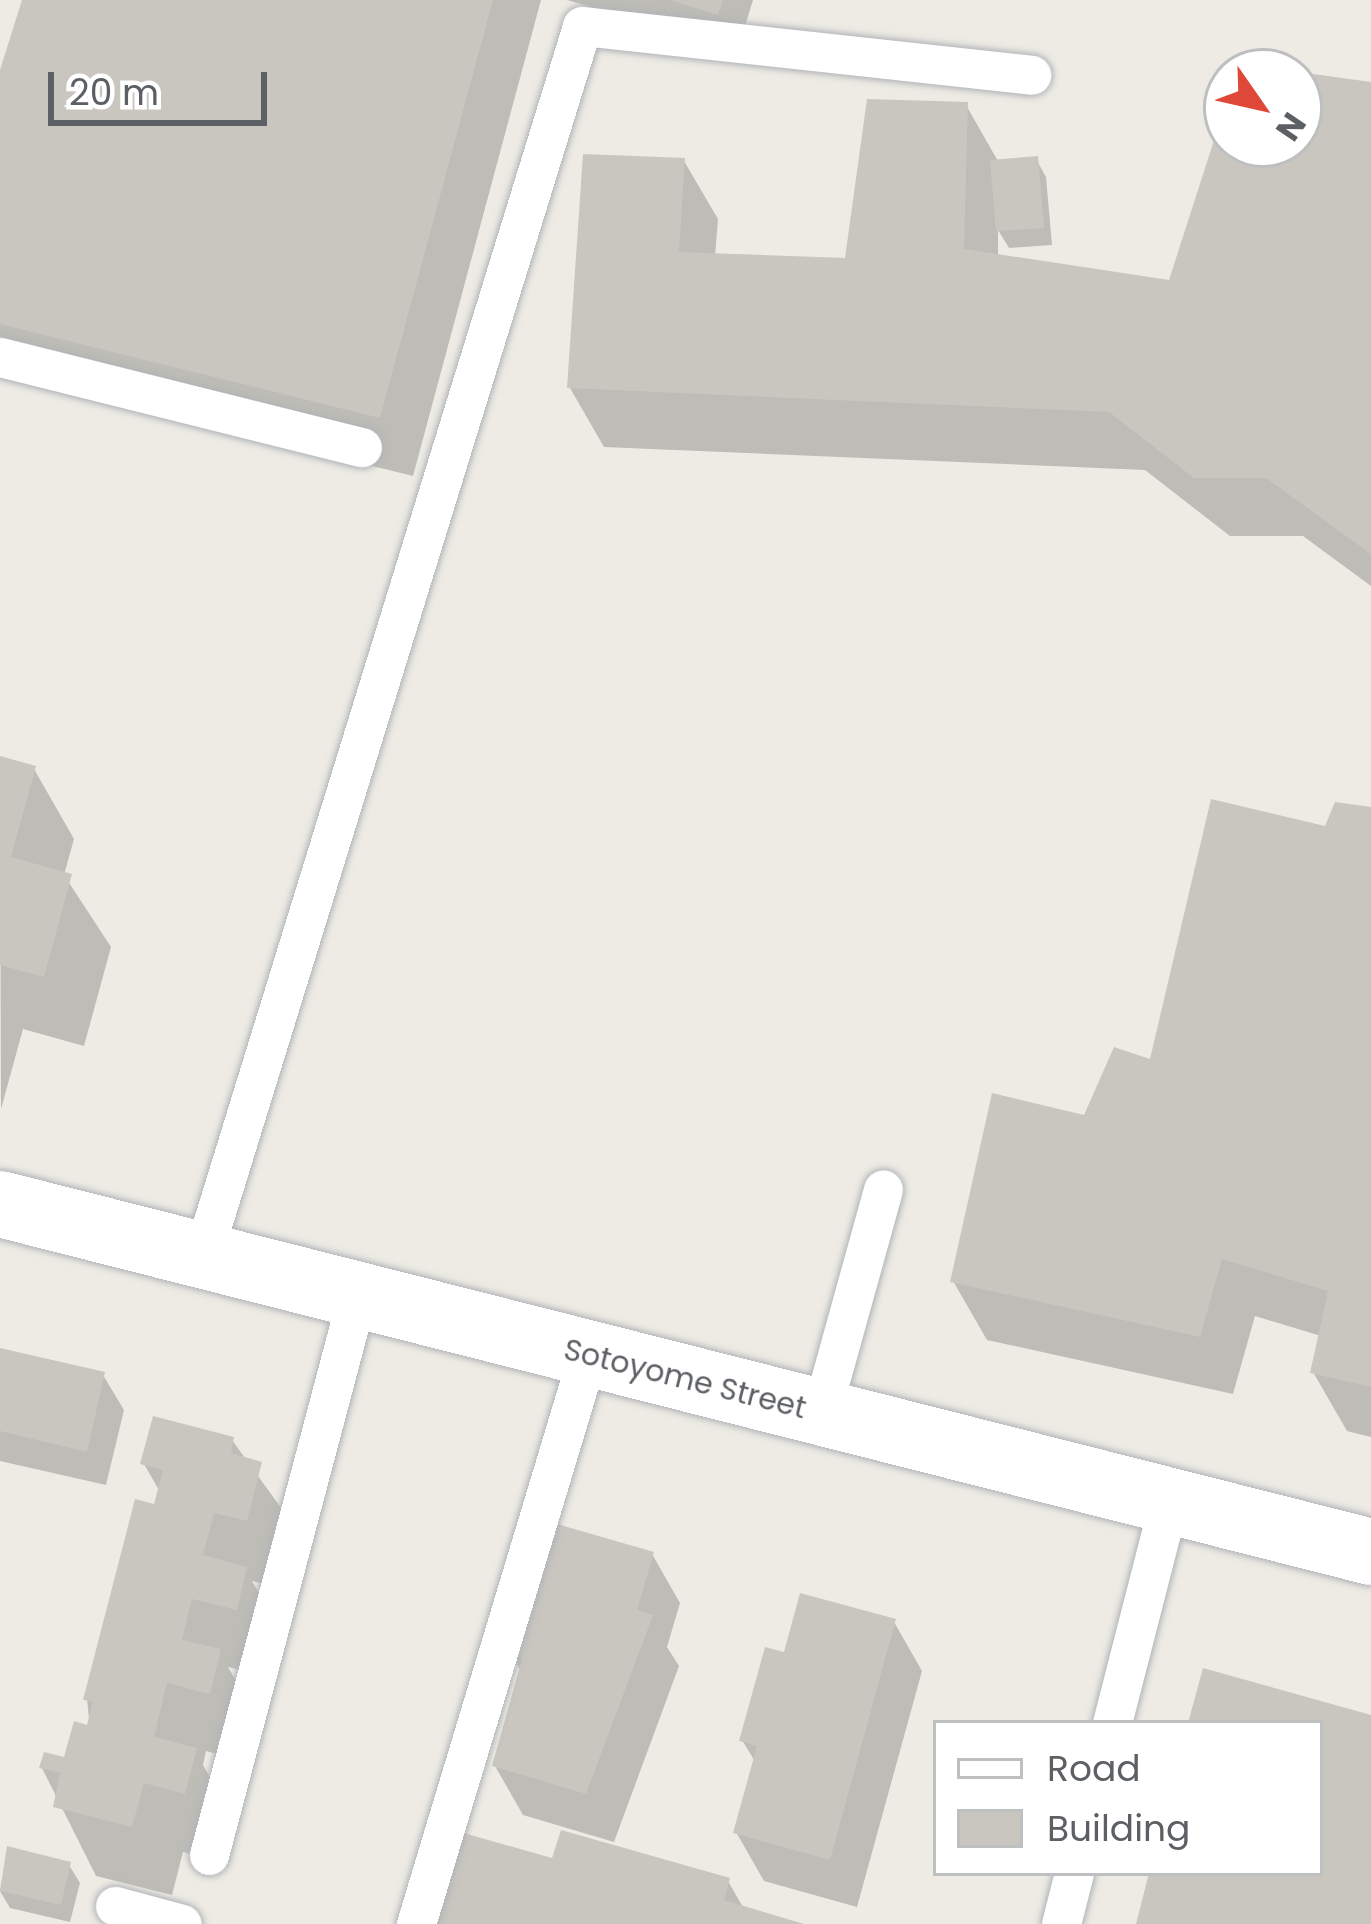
<!DOCTYPE html>
<style>
body{margin:0}
#map{position:relative;width:1371px;height:1924px;overflow:hidden;background:#edebe4;font-family:Poppins,sans-serif}
div>[style]{position:absolute}
.shadow>*{inset:0;background:#0003}
.building>*{inset:0;background:#c9c6c0}
.roads{filter:drop-shadow(0 0 3px #b1b4b8) drop-shadow(0 0 3px #b1b4b8)}
.service>*{height:39px;margin:-19.5px;padding:0 19.5px;transform-origin:19.5px;border-radius:19.5px;background:#fff}
.minor>*{height:66px;margin:-33px;padding:0 33px;transform-origin:33px;border-radius:33px;background:#fff}
span{translate:-50% -50%;white-space:nowrap;text-align:center;line-height:1.15;-webkit-text-stroke:10px #fff;paint-order:stroke}
.street-label{font-size:30px;color:#5c5f63}
.legend{position:absolute;left:933px;top:1720px;width:390px;height:156px;box-sizing:border-box;background:#fff;border:3px solid #bebfc1;margin:0;padding:15px 21px;list-style:none;font-size:36px;color:#5c5f63}
.legend li{display:flex;align-items:center;gap:24px;height:60px}
.legend b{width:60px;border:3px solid #bebfc1}
.north{position:absolute;left:1203px;top:48px;width:120px;height:120px;box-sizing:border-box;background:#fff;border:3px solid #bebfc1;border-radius:50%;rotate:124deg;font-size:33px;font-weight:700;line-height:48px;text-align:center;color:#5c5f63}
.north::after{content:'';display:block;margin:auto;width:42px;height:54px;background:#df4839;clip-path:polygon(50% 0,100% 100%,50% 72%,0 100%)}
.scale{position:absolute;left:48px;top:72px;width:219px;height:54px;box-sizing:border-box;border:6px solid #5c5f63;border-top:0;padding-left:15px;font-size:36px;line-height:42px;white-space:nowrap;color:#5c5f63;-webkit-text-stroke:9px #fff;paint-order:stroke}
</style>
<div id="map">
<div class="shadow">
<div style="clip-path:polygon(25px 0,541px 0,413px 476px,0 374px,0 80px)"></div>
<div style="clip-path:polygon(567px 0,753px 0,738px 49px)"></div>
<div style="clip-path:polygon(1299px 75px,1371px 85px,1371px 586px,1303px 536px,1230px 536px,1145px 470px,604px 447px,570px 388px,684px 161px,718px 219px,715px 256px,847px 261px,966px 105px,999px 163px,1036px 159px,1046px 177px,1052px 245px,1009px 248px,998px 230px,998px 257px,1172px 283px,1227px 109px,1227px 144px,1299px 144px)"></div>
<div style="clip-path:polygon(0 759px,34px 769px,74px 839px,64px 875px,111px 947px,84px 1046px,23px 1029px,1px 1109px)"></div>
<div style="clip-path:polygon(1371px 810px,1371px 1437px,1347px 1431px,1313px 1372px,1321px 1336px,1255px 1316px,1233px 1394px,987px 1340px,953px 1281px,1086px 1118px,1152px 1063px,1327px 829px)"></div>
<div style="clip-path:polygon(0 1351px,103px 1375px,124px 1410px,106px 1485px,0 1461px)"></div>
<div style="clip-path:polygon(232px 1440px,300px 1534px,286px 1590px,252px 1581px,285px 1639px,276px 1679px,228px 1667px,259px 1721px,249px 1763px,206px 1751px,203px 1765px,235px 1821px,225px 1862px,183px 1852px,172px 1895px,96px 1876px,42px 1768px,66px 1761px,90px 1728px,87px 1699px,160px 1492px,144px 1464px)"></div>
<div style="clip-path:polygon(652px 1554px,680px 1603px,667px 1647px,679px 1666px,614px 1842px,523px 1815px,495px 1766px,522px 1673px,512px 1656px)"></div>
<div style="clip-path:polygon(894px 1622px,922px 1671px,857px 1907px,764px 1881px,736px 1832px,756px 1763px,742px 1740px,786px 1656px)"></div>
<div style="clip-path:polygon(9px 1850px,69px 1865px,80px 1883px,70px 1922px,10px 1908px,0 1891px)"></div>
<div style="clip-path:polygon(554px 1862px,728px 1881px,744px 1909px,797px 1924px,438px 1924px)"></div>
</div>
<div class="building">
<div style="clip-path:polygon(22px 0,493px 0,380px 418px,0 324px,0 70px)"></div>
<div style="clip-path:polygon(670px 0,723px 0,718px 15px)"></div>
<div style="clip-path:polygon(1238px 64px,1277px 69px,1277px 72px,1236px 72px)"></div>
<div style="clip-path:polygon(1299px 72px,1371px 82px,1371px 554px,1266px 478px,1194px 478px,1109px 412px,567px 388px,583px 154px,685px 158px,679px 252px,845px 258px,867px 99px,968px 102px,964px 249px,1169px 280px,1226px 103px,1227px 144px,1299px 144px)"></div>
<div style="clip-path:polygon(1038px 156px,1044px 228px,996px 231px,990px 160px)"></div>
<div style="clip-path:polygon(0 756px,36px 766px,11px 857px,72px 874px,44px 977px,0 965px)"></div>
<div style="clip-path:polygon(1211px 799px,1325px 826px,1335px 802px,1371px 807px,1371px 1387px,1310px 1373px,1328px 1291px,1222px 1259px,1200px 1337px,950px 1282px,992px 1093px,1084px 1115px,1114px 1047px,1150px 1059px)"></div>
<div style="clip-path:polygon(0 1348px,105px 1372px,87px 1452px,0 1431px)"></div>
<div style="clip-path:polygon(153px 1416px,234px 1437px,231px 1453px,262px 1462px,247px 1521px,214px 1513px,203px 1555px,247px 1567px,237px 1610px,192px 1599px,182px 1640px,221px 1649px,210px 1694px,167px 1683px,154px 1737px,197px 1748px,185px 1794px,144px 1783px,132px 1827px,53px 1807px,60px 1773px,39px 1768px,44px 1752px,64px 1757px,74px 1721px,87px 1725px,93px 1701px,83px 1700px,135px 1499px,154px 1504px,163px 1470px,140px 1464px)"></div>
<div style="clip-path:polygon(557px 1524px,654px 1552px,637px 1610px,653px 1615px,586px 1794px,492px 1766px,522px 1659px,508px 1656px)"></div>
<div style="clip-path:polygon(800px 1593px,896px 1619px,830px 1860px,733px 1833px,757px 1746px,739px 1741px,765px 1647px,784px 1652px)"></div>
<div style="clip-path:polygon(1203px 1668px,1371px 1715px,1371px 1924px,1136px 1924px,1149px 1873px,1320px 1873px,1320px 1723px,1188px 1723px)"></div>
<div style="clip-path:polygon(561px 1830px,730px 1878px,724px 1900px,804px 1924px,435px 1924px,460px 1832px,552px 1858px)"></div>
<div style="clip-path:polygon(7px 1846px,71px 1862px,61px 1905px,0 1891px)"></div>
</div>
<div class="roads">
<div class="service">
<div style="left:0;top:357px;width:373px;rotate:14deg"></div>
<div style="left:202px;top:1257px;width:1288px;rotate:-72.84deg"></div>
<div style="left:582px;top:26px;width:452px;rotate:6.2deg"></div>
<div style="left:821px;top:1413px;width:232px;rotate:-74.5deg"></div>
<div style="left:1112px;top:1723px;width:229px;rotate:-75.6deg"></div>
<div style="left:209px;top:1855px;width:578px;rotate:-75.17deg"></div>
<div style="left:115px;top:1906px;width:69px;rotate:15deg"></div>
<div style="left:416px;top:1924px;width:595px;rotate:-73.21deg"></div>
<div style="left:1061px;top:1924px;width:53px;rotate:-75.7deg"></div>
</div>
<div class="minor">
<div style="left:0;top:1204px;width:1414px;rotate:14.24deg"></div>
</div>
</div>
<div class="street-label">
<span style="left:685px;top:1379px;rotate:14deg">Sotoyome Street</span>
</div>
<ul class="legend">
<li><b style="height:15px;background:#fff"></b>Road</li>
<li><b style="height:33px;background:#c9c6c0"></b>Building</li>
</ul>
<div class="north">N</div>
<div class="scale">20 m</div>
</div>
